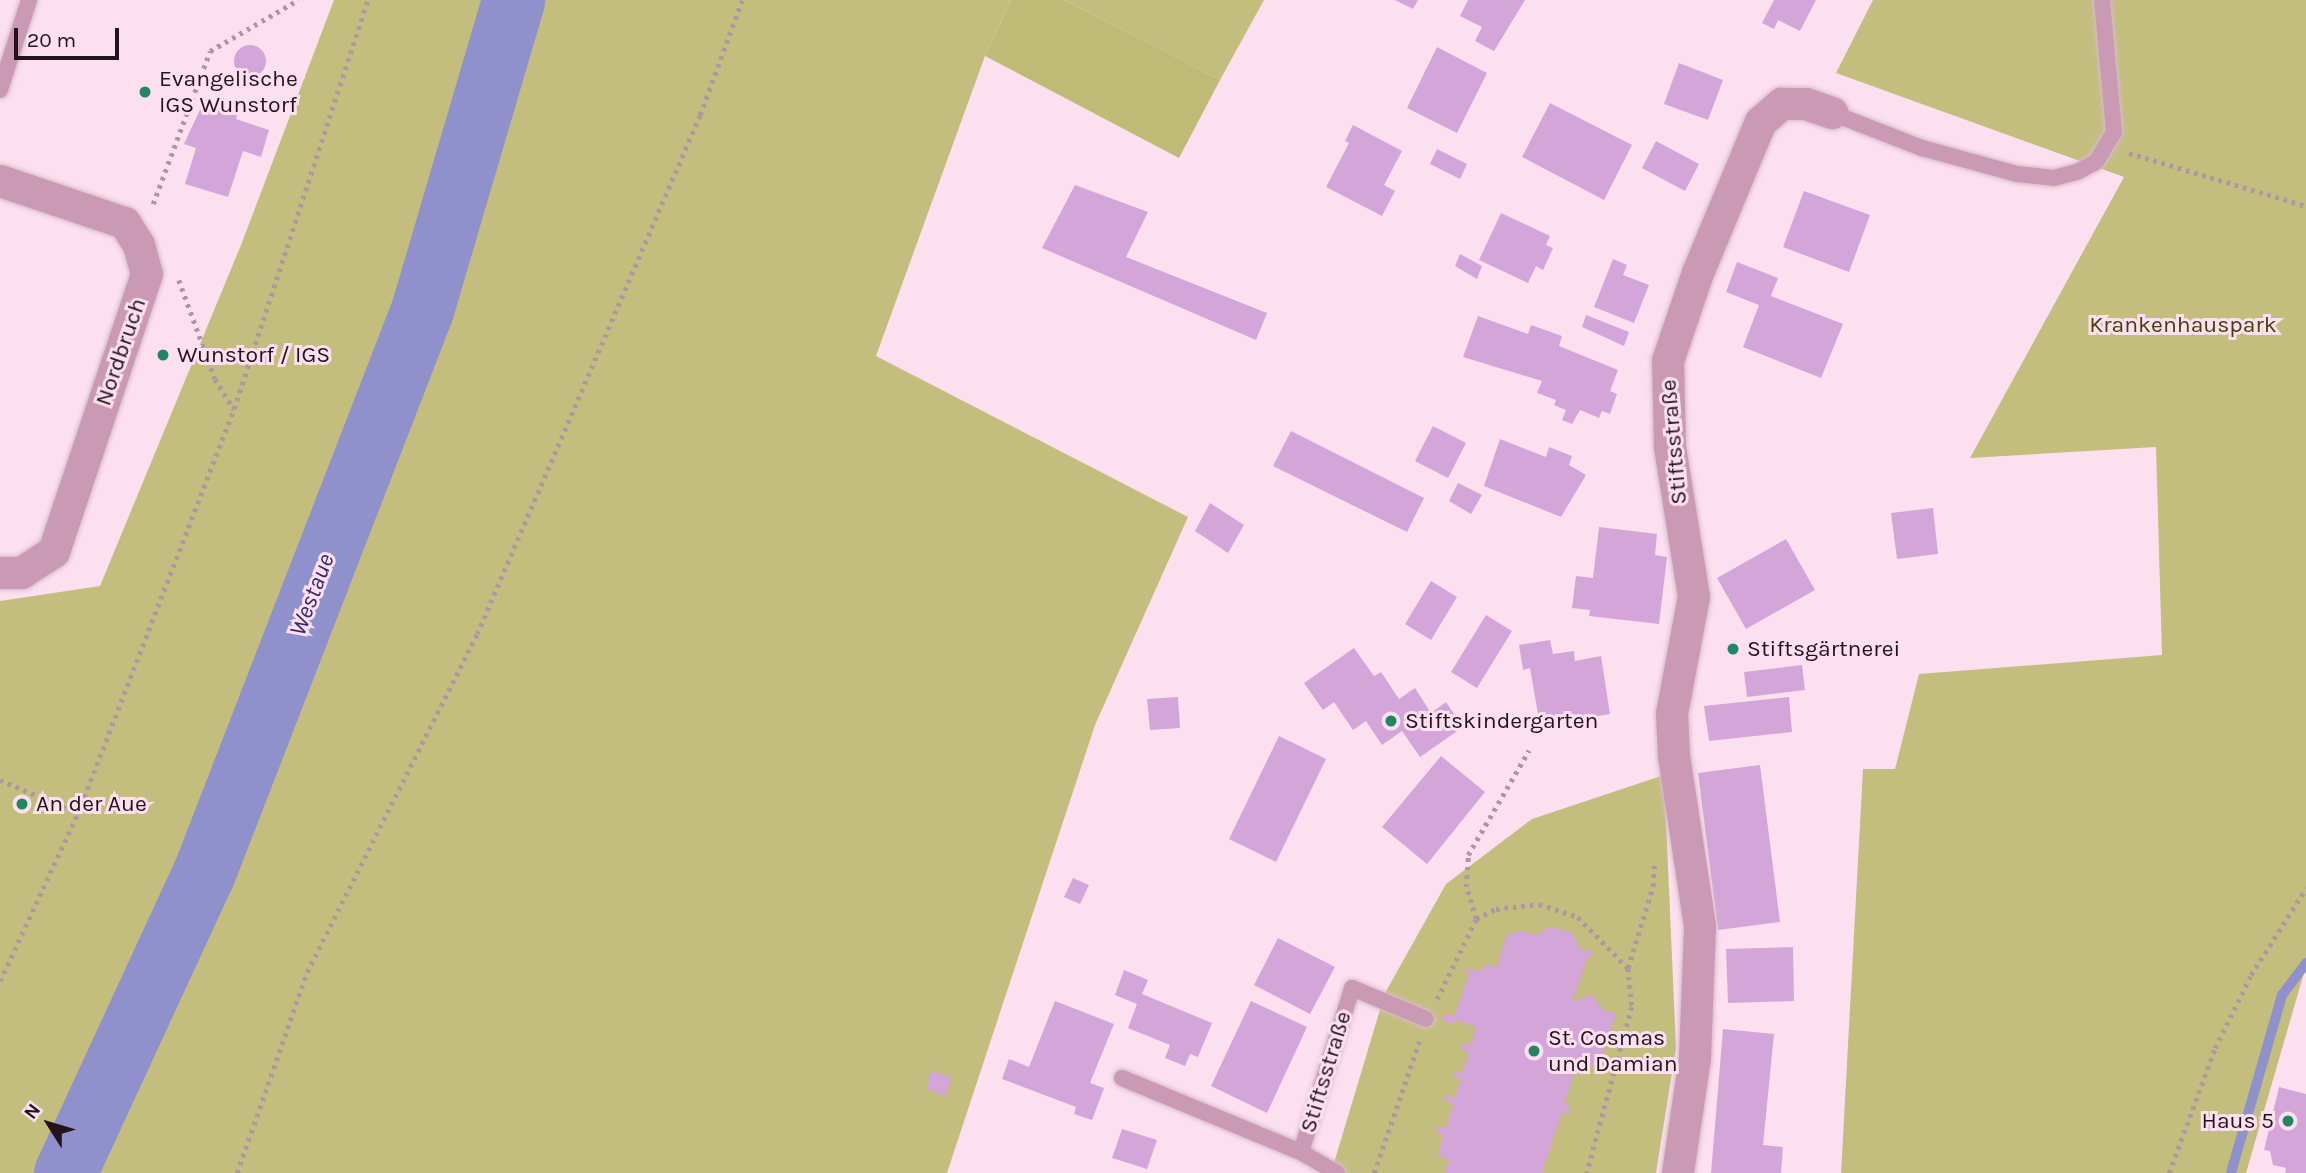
<!DOCTYPE html>
<meta charset="utf-8">
<style>
body{margin:0}
#map{position:relative;width:2306px;height:1173px;overflow:hidden;background:#fde0f0;font-family:Karla,sans-serif}
div>[style]{position:absolute}
.green>*{inset:0;background:#c4be7e}
.forest>*{inset:0;background:#c0ba77}
.stream>*{height:10px;margin:-5px;padding:0 5px;transform-origin:5px;border-radius:5px;background:#9090cc}
.river>*{height:63px;margin:-31.5px;padding:0 31.5px;transform-origin:31.5px;border-radius:31.5px;background:#9090cc}
.building>*{inset:0;background:#d4a5d8}
.round{border-radius:50%}
.path>*{height:4.5px;margin-top:-2.25px;transform-origin:0;background:repeating-linear-gradient(90deg,#af96a4 0 3.5px,transparent 0 8.5px)}
.roads{filter:drop-shadow(0 0 2px #d6bbca) drop-shadow(0 0 2px #d6bbca)}
.service>*{height:16px;margin:-8px;padding:0 8px;transform-origin:8px;border-radius:8px;background:#ca9ab5}
.minor>*{height:32px;margin:-16px;padding:0 16px;transform-origin:16px;border-radius:16px;background:#ca9ab5}
.dots>*{width:19px;height:19px;translate:-50% -50%;box-sizing:border-box;border:4px solid #fde0f0;border-radius:50%}
span{translate:-50% -50%;white-space:nowrap;text-align:center;line-height:1.15;-webkit-text-stroke:6px #fde0f0;paint-order:stroke}
.poi-label{font-size:23px;color:#23131d}
.left{translate:0 -50%;text-align:left}
.right{translate:-100% -50%;text-align:right}
.park-label{font-size:23px;color:#454009}
.street-label{font-size:23px;color:#23131d}
.water-label{font-size:24px;color:#322970;font-style:italic}
.north{position:absolute;left:14px;top:1089px;width:70px;height:70px;-webkit-text-stroke:5px #fde0f0;paint-order:stroke;rotate:307deg;font-size:19px;font-weight:700;line-height:28px;text-align:center;color:#23131d}
.north::after{content:'';display:block;margin:auto;width:24px;height:32px;background:#23131d;clip-path:polygon(50% 0,100% 100%,50% 72%,0 100%)}
.scale{position:absolute;left:14px;top:28px;width:105px;height:32px;box-sizing:border-box;border:4px solid #23131d;border-top:0;padding-left:9px;font-size:21px;line-height:24px;white-space:nowrap;color:#23131d;-webkit-text-stroke:5px #fde0f0;paint-order:stroke}
</style>
<div id="map">
<div class="green">
<div style="clip-path:polygon(334px 0,1011px 0,985px 56px,876px 356px,1188px 517px,1095px 725px,947px 1173px,0 1173px,0 601px,100px 586px,241px 245px)"></div>
<div style="clip-path:polygon(1064px 0,1264px 0,1220px 80px)"></div>
<div style="clip-path:polygon(1873px 0,2306px 0,2306px 966px,2246px 1173px,1841px 1173px,1863px 769px,1895px 769px,1919px 674px,2162px 655px,2156px 447px,1970px 458px,2124px 177px,1836px 73px)"></div>
<div style="clip-path:polygon(1664px 775px,1676px 1048px,1656px 1173px,1331px 1173px,1385px 993px,1446px 884px,1532px 819px)"></div>
</div>
<div class="forest">
<div style="clip-path:polygon(1011px 0,1064px 0,1220px 80px,1179px 158px,985px 56px)"></div>
</div>
<div class="stream">
<div style="left:2231px;top:1173px;width:185px;rotate:-74deg"></div>
<div style="left:2282px;top:995px;width:40px;rotate:-53deg"></div>
</div>
<div class="river">
<div style="left:65px;top:1173px;width:328px;rotate:-65.2deg"></div>
<div style="left:203px;top:875px;width:606px;rotate:-68.81deg"></div>
<div style="left:422px;top:310px;width:323px;rotate:-73.6deg"></div>
</div>
<div class="building">
<div style="clip-path:polygon(1395px 0,1418px 0,1413px 9px)"></div>
<div style="clip-path:polygon(1468px 0,1525px 0,1494px 51px,1475px 41px,1482px 27px,1460px 16px)"></div>
<div style="clip-path:polygon(1774px 0,1816px 0,1800px 31px,1778px 20px,1774px 29px,1762px 23px)"></div>
<div class="round" style="left:234px;top:45px;width:32px;height:32px"></div>
<div style="clip-path:polygon(1437px 47px,1487px 73px,1457px 133px,1407px 108px)"></div>
<div style="clip-path:polygon(1679px 63px,1723px 80px,1708px 120px,1664px 104px)"></div>
<div style="clip-path:polygon(204px 101px,238px 111px,236px 119px,269px 130px,261px 157px,243px 151px,228px 197px,185px 184px,196px 148px,184px 144px)"></div>
<div style="clip-path:polygon(1550px 103px,1632px 145px,1604px 200px,1522px 157px)"></div>
<div style="clip-path:polygon(1353px 125px,1402px 151px,1384px 185px,1395px 191px,1382px 216px,1326px 187px,1349px 143px,1345px 141px)"></div>
<div style="clip-path:polygon(1656px 141px,1699px 164px,1685px 191px,1642px 168px)"></div>
<div style="clip-path:polygon(1437px 149px,1467px 164px,1460px 179px,1430px 164px)"></div>
<div style="clip-path:polygon(1075px 185px,1148px 212px,1126px 257px,1267px 313px,1256px 340px,1042px 248px)"></div>
<div style="clip-path:polygon(1804px 191px,1870px 215px,1849px 272px,1783px 247px)"></div>
<div style="clip-path:polygon(1501px 213px,1550px 236px,1546px 245px,1553px 248px,1543px 270px,1536px 266px,1528px 283px,1479px 260px)"></div>
<div style="clip-path:polygon(1460px 254px,1482px 266px,1477px 279px,1455px 266px)"></div>
<div style="clip-path:polygon(1613px 259px,1627px 265px,1623px 275px,1649px 285px,1634px 323px,1594px 307px)"></div>
<div style="clip-path:polygon(1737px 262px,1778px 278px,1771px 296px,1843px 324px,1821px 378px,1743px 347px,1759px 305px,1726px 292px)"></div>
<div style="clip-path:polygon(1586px 315px,1629px 332px,1624px 346px,1582px 327px)"></div>
<div style="clip-path:polygon(1478px 316px,1528px 334px,1531px 325px,1562px 336px,1559px 346px,1618px 370px,1610px 391px,1617px 394px,1610px 414px,1602px 411px,1599px 418px,1580px 410px,1572px 424px,1562px 420px,1566px 410px,1554px 405px,1556px 400px,1537px 393px,1542px 381px,1463px 357px)"></div>
<div style="clip-path:polygon(1433px 426px,1466px 443px,1448px 478px,1415px 461px)"></div>
<div style="clip-path:polygon(1291px 431px,1424px 498px,1407px 532px,1273px 466px)"></div>
<div style="clip-path:polygon(1500px 439px,1546px 457px,1549px 447px,1572px 456px,1569px 465px,1586px 475px,1561px 517px,1484px 486px)"></div>
<div style="clip-path:polygon(1458px 483px,1482px 495px,1471px 514px,1449px 501px)"></div>
<div style="clip-path:polygon(1210px 503px,1244px 525px,1228px 553px,1195px 531px)"></div>
<div style="clip-path:polygon(1933px 508px,1938px 554px,1897px 559px,1891px 513px)"></div>
<div style="clip-path:polygon(1599px 527px,1657px 534px,1655px 555px,1667px 557px,1659px 624px,1589px 616px,1590px 610px,1572px 608px,1576px 576px,1593px 578px)"></div>
<div style="clip-path:polygon(1786px 539px,1815px 590px,1746px 629px,1717px 578px)"></div>
<div style="clip-path:polygon(1431px 581px,1457px 597px,1431px 640px,1405px 624px)"></div>
<div style="clip-path:polygon(1486px 615px,1512px 631px,1477px 688px,1451px 672px)"></div>
<div style="clip-path:polygon(1550px 640px,1553px 654px,1574px 651px,1575px 661px,1601px 656px,1610px 714px,1540px 726px,1530px 668px,1523px 670px,1519px 645px)"></div>
<div style="clip-path:polygon(1354px 648px,1374px 676px,1381px 672px,1399px 699px,1415px 688px,1431px 713px,1446px 702px,1463px 727px,1420px 757px,1402px 731px,1382px 745px,1366px 721px,1353px 730px,1334px 702px,1323px 710px,1304px 683px)"></div>
<div style="clip-path:polygon(1802px 665px,1805px 690px,1747px 697px,1744px 672px)"></div>
<div style="clip-path:polygon(1178px 697px,1180px 728px,1150px 730px,1147px 699px)"></div>
<div style="clip-path:polygon(1789px 697px,1792px 732px,1709px 741px,1704px 706px)"></div>
<div style="clip-path:polygon(1279px 736px,1326px 759px,1276px 862px,1229px 839px)"></div>
<div style="clip-path:polygon(1441px 756px,1485px 792px,1427px 864px,1382px 827px)"></div>
<div style="clip-path:polygon(1760px 765px,1780px 922px,1718px 930px,1698px 773px)"></div>
<div style="clip-path:polygon(1073px 878px,1089px 885px,1080px 904px,1064px 897px)"></div>
<div style="clip-path:polygon(1549px 927px,1571px 932px,1583px 952px,1590px 949px,1593px 955px,1587px 959px,1572px 1003px,1591px 994px,1602px 1009px,1616px 1014px,1598px 1067px,1578px 1061px,1564px 1104px,1570px 1106px,1568px 1114px,1562px 1112px,1542px 1173px,1445px 1173px,1449px 1160px,1438px 1156px,1443px 1135px,1436px 1132px,1438px 1126px,1446px 1128px,1454px 1103px,1444px 1101px,1446px 1095px,1455px 1098px,1461px 1079px,1453px 1076px,1455px 1071px,1462px 1074px,1469px 1052px,1461px 1050px,1463px 1043px,1471px 1045px,1476px 1027px,1457px 1020px,1450px 1025px,1442px 1018px,1444px 1013px,1454px 1017px,1469px 973px,1463px 968px,1479px 971px,1489px 964px,1496px 968px,1507px 935px,1522px 931px,1536px 935px)"></div>
<div style="clip-path:polygon(1278px 938px,1335px 967px,1310px 1014px,1254px 985px)"></div>
<div style="clip-path:polygon(1793px 947px,1794px 1001px,1728px 1003px,1726px 949px)"></div>
<div style="clip-path:polygon(1124px 970px,1148px 980px,1142px 994px,1212px 1023px,1198px 1057px,1190px 1054px,1185px 1066px,1165px 1058px,1170px 1045px,1128px 1028px,1137px 1004px,1115px 995px)"></div>
<div style="clip-path:polygon(1055px 1001px,1114px 1024px,1090px 1083px,1104px 1088px,1092px 1120px,1074px 1114px,1076px 1107px,1002px 1079px,1009px 1059px,1029px 1067px)"></div>
<div style="clip-path:polygon(1251px 1001px,1307px 1027px,1267px 1113px,1211px 1086px)"></div>
<div style="clip-path:polygon(1723px 1029px,1774px 1034px,1763px 1145px,1783px 1147px,1781px 1173px,1711px 1173px)"></div>
<div style="clip-path:polygon(931px 1071px,951px 1077px,946px 1096px,926px 1089px)"></div>
<div style="clip-path:polygon(2279px 1087px,2306px 1094px,2306px 1173px,2285px 1173px,2286px 1168px,2273px 1165px,2270px 1151px,2264px 1150px)"></div>
<div style="clip-path:polygon(1122px 1129px,1157px 1140px,1147px 1169px,1112px 1158px)"></div>
</div>
<div class="path">
<div style="left:2129px;top:153px;width:185px;rotate:16.7deg"></div>
<div style="left:153px;top:204px;width:163px;rotate:-69.6deg"></div>
<div style="left:210px;top:51px;width:102px;rotate:-30.1deg"></div>
<div style="left:179px;top:280px;width:105px;rotate:70deg"></div>
<div style="left:215px;top:379px;width:36px;rotate:58deg"></div>
<div style="left:0;top:780px;width:85px;rotate:22.9deg"></div>
<div style="left:1476px;top:919px;width:34px;rotate:-107deg"></div>
<div style="left:1466px;top:887px;width:32px;rotate:-86deg"></div>
<div style="left:1468px;top:855px;width:121px;rotate:-59.8deg"></div>
<div style="left:1628px;top:968px;width:86px;rotate:-73deg"></div>
<div style="left:1653px;top:886px;width:22px;rotate:-87deg"></div>
<div style="left:0;top:981px;width:185px;rotate:-65.1deg"></div>
<div style="left:78px;top:813px;width:433px;rotate:-68.9deg"></div>
<div style="left:234px;top:409px;width:430px;rotate:-71.9deg"></div>
<div style="left:1437px;top:999px;width:89px;rotate:-64deg"></div>
<div style="left:1476px;top:919px;width:22px;rotate:-27deg"></div>
<div style="left:1496px;top:909px;width:43px;rotate:-6.6deg"></div>
<div style="left:1539px;top:904px;width:41px;rotate:18.4deg"></div>
<div style="left:1578px;top:917px;width:71px;rotate:45.6deg"></div>
<div style="left:1628px;top:968px;width:39px;rotate:84deg"></div>
<div style="left:1632px;top:1007px;width:172px;rotate:105.2deg"></div>
<div style="left:237px;top:1173px;width:213px;rotate:-70.8deg"></div>
<div style="left:307px;top:972px;width:378px;rotate:-63.3deg"></div>
<div style="left:477px;top:634px;width:565px;rotate:-66.75deg"></div>
<div style="left:700px;top:115px;width:122px;rotate:-69.9deg"></div>
<div style="left:1374px;top:1173px;width:139px;rotate:-71deg"></div>
<div style="left:2169px;top:1173px;width:133px;rotate:-69.8deg"></div>
<div style="left:2215px;top:1048px;width:81px;rotate:-63.7deg"></div>
<div style="left:2251px;top:975px;width:103px;rotate:-57.7deg"></div>
</div>
<div class="roads">
<div class="service">
<div style="left:0;top:90px;width:95px;rotate:-72.1deg"></div>
<div style="left:1832px;top:113px;width:97px;rotate:21.3deg"></div>
<div style="left:1922px;top:148px;width:98px;rotate:15.3deg"></div>
<div style="left:2017px;top:174px;width:37px;rotate:6deg"></div>
<div style="left:2054px;top:178px;width:24px;rotate:-15deg"></div>
<div style="left:2077px;top:172px;width:21px;rotate:-28deg"></div>
<div style="left:2096px;top:162px;width:35px;rotate:-59deg"></div>
<div style="left:2114px;top:132px;width:133px;rotate:-95.2deg"></div>
<div style="left:1122px;top:1078px;width:194px;rotate:22.5deg"></div>
<div style="left:1301px;top:1152px;width:42px;rotate:30.3deg"></div>
<div style="left:1301px;top:1152px;width:172px;rotate:-72.7deg"></div>
<div style="left:1352px;top:988px;width:80px;rotate:22.7deg"></div>
</div>
<div class="minor">
<div style="left:0;top:181px;width:132px;rotate:18.6deg"></div>
<div style="left:125px;top:223px;width:26px;rotate:58deg"></div>
<div style="left:139px;top:245px;width:30px;rotate:75deg"></div>
<div style="left:147px;top:274px;width:293px;rotate:108.5deg"></div>
<div style="left:54px;top:552px;width:38px;rotate:147deg"></div>
<div style="left:22px;top:573px;width:22px;rotate:180deg"></div>
<div style="left:1678px;top:1173px;width:116px;rotate:-81.6deg"></div>
<div style="left:1695px;top:1058px;width:132px;rotate:-87.8deg"></div>
<div style="left:1700px;top:926px;width:172px;rotate:-98.7deg"></div>
<div style="left:1674px;top:756px;width:42px;rotate:-92.7deg"></div>
<div style="left:1672px;top:714px;width:119px;rotate:-79.4deg"></div>
<div style="left:1694px;top:597px;width:152px;rotate:-99.1deg"></div>
<div style="left:1670px;top:447px;width:86px;rotate:-91.3deg"></div>
<div style="left:1668px;top:361px;width:93px;rotate:-71.2deg"></div>
<div style="left:1698px;top:273px;width:164px;rotate:-67.4deg"></div>
<div style="left:1761px;top:122px;width:28px;rotate:-41deg"></div>
<div style="left:1782px;top:104px;width:24px"></div>
<div style="left:1806px;top:104px;width:28px;rotate:19deg"></div>
</div>
</div>
<div class="dots">
<div style="left:145px;top:92px;background:#218762"></div>
<div style="left:163px;top:355px;background:#218762"></div>
<div style="left:1733px;top:649px;background:#218762"></div>
<div style="left:1391px;top:721px;background:#218762"></div>
<div style="left:22px;top:804px;background:#218762"></div>
<div style="left:1534px;top:1051px;background:#218762"></div>
<div style="left:2288px;top:1121px;background:#218762"></div>
</div>
<div class="poi-label">
<span class="left" style="left:159px;top:92px">Evangelische<br>IGS Wunstorf</span>
<span class="left" style="left:177px;top:355px">Wunstorf / IGS</span>
<span class="left" style="left:1747px;top:649px">Stiftsgärtnerei</span>
<span class="left" style="left:1405px;top:721px">Stiftskindergarten</span>
<span class="left" style="left:36px;top:804px">An der Aue</span>
<span class="left" style="left:1548px;top:1051px">St. Cosmas<br>und Damian</span>
<span class="right" style="left:2274px;top:1121px">Haus 5</span>
</div>
<div class="park-label">
<span style="left:2183px;top:325px">Krankenhauspark</span>
</div>
<div class="street-label">
<span style="left:121px;top:352px;rotate:-71deg">Nordbruch</span>
<span style="left:1674px;top:442px;rotate:-95deg">Stiftsstraße</span>
<span style="left:1326px;top:1072px;rotate:-73deg">Stiftsstraße</span>
</div>
<div class="water-label">
<span style="left:312px;top:595px;rotate:-69deg">Westaue</span>
</div>
<div class="north">N</div>
<div class="scale">20 m</div>
</div>
